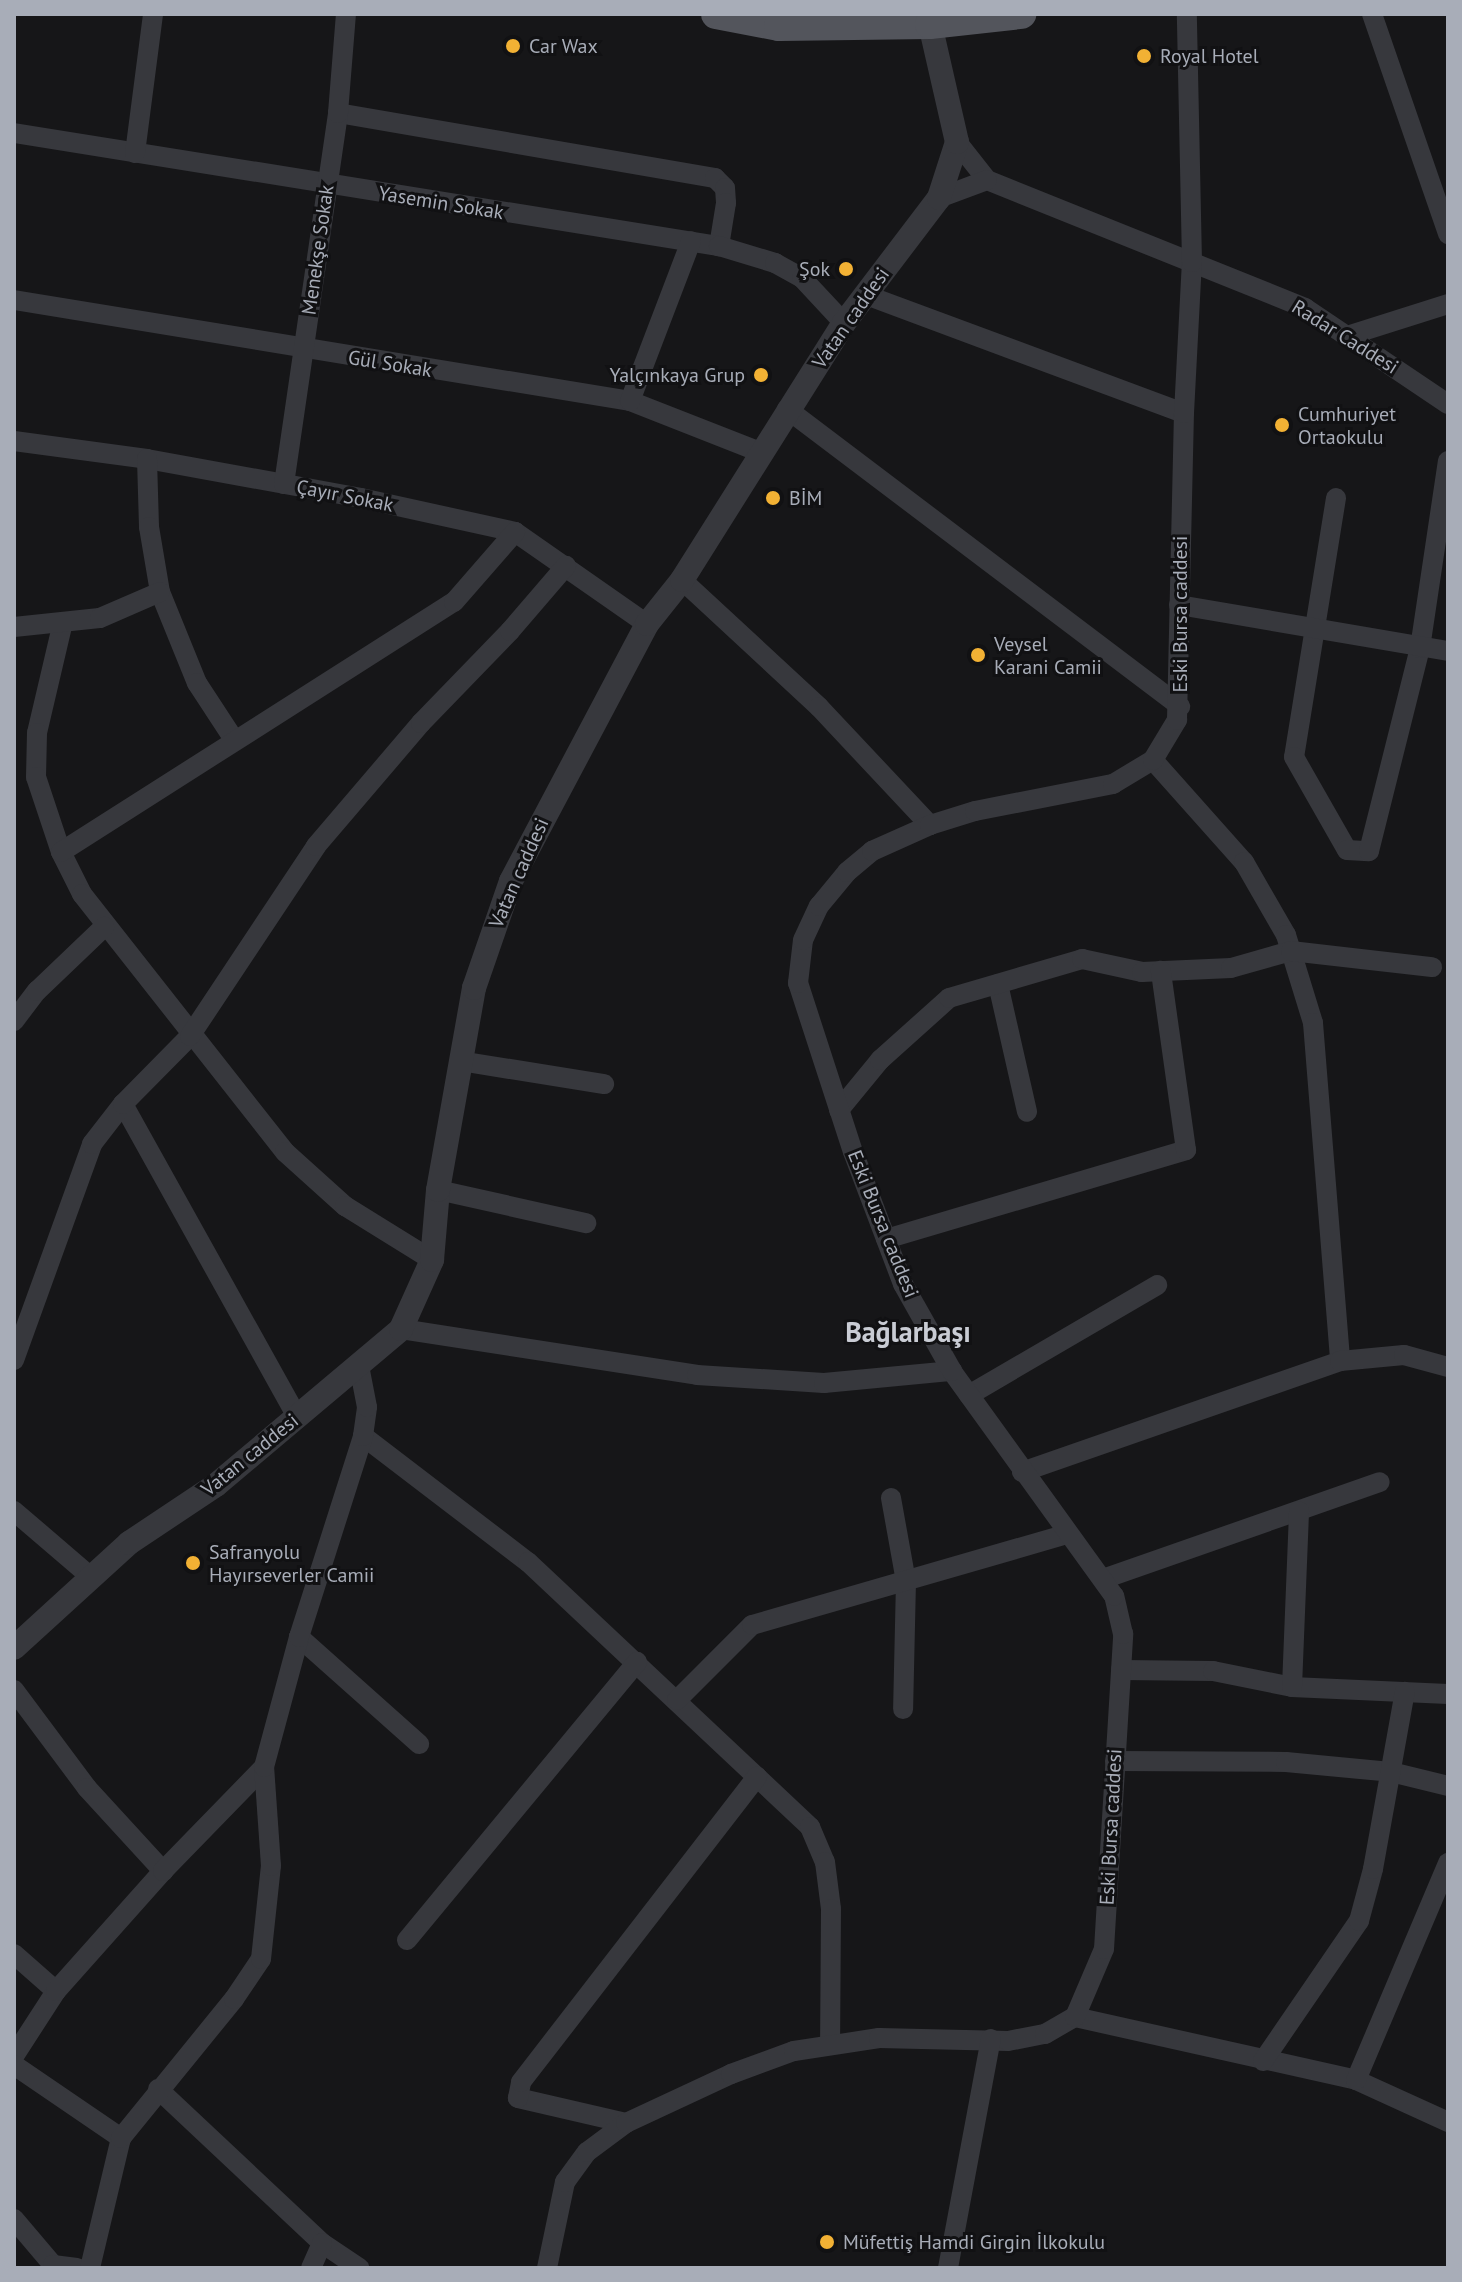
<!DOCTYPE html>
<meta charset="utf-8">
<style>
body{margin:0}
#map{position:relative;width:1462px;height:2282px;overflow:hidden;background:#161618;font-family:"PT Sans",sans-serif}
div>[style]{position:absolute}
.minor>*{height:20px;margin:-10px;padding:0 10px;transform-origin:10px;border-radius:10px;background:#37383d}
.tertiary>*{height:24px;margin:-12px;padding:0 12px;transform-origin:12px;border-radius:12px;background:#37383d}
.primary>*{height:30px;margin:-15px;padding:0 15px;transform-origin:15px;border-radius:15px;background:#53555c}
.dots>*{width:22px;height:22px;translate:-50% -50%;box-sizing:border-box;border:4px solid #111113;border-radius:50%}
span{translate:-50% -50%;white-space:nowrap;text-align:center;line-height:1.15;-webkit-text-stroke:6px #111113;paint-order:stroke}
.poi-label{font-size:20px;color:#a8adb8}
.left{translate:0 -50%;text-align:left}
.right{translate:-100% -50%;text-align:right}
.street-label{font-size:20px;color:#a8adb8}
.district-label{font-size:28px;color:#c9ccd4;font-weight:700}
.frame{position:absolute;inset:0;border:16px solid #a8adb8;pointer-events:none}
</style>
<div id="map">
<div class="minor">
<div style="left:1372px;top:14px;width:233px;rotate:70.9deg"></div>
<div style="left:338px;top:113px;width:383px;rotate:9.8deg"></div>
<div style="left:715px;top:178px;width:14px;rotate:45deg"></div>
<div style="left:725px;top:188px;width:15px;rotate:86deg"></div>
<div style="left:726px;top:203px;width:44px;rotate:99.2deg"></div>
<div style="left:14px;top:133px;width:714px;rotate:9.11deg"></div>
<div style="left:719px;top:246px;width:59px;rotate:16.9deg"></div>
<div style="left:775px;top:263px;width:31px;rotate:29deg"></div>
<div style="left:802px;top:278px;width:62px;rotate:47deg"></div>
<div style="left:957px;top:142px;width:48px;rotate:51.7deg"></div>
<div style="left:987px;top:180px;width:343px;rotate:21.9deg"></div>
<div style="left:1305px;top:308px;width:172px;rotate:33.9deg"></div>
<div style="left:135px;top:153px;width:140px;rotate:-82.6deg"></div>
<div style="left:939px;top:198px;width:51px;rotate:-20.6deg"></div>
<div style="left:866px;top:295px;width:339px;rotate:20.4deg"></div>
<div style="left:14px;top:300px;width:624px;rotate:9.31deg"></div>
<div style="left:630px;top:401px;width:140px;rotate:21.4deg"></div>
<div style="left:1347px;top:336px;width:106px;rotate:-17.6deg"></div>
<div style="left:630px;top:401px;width:171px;rotate:-69.1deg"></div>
<div style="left:787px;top:409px;width:493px;rotate:37.1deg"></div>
<div style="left:14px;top:441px;width:134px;rotate:7.7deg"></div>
<div style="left:147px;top:459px;width:218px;rotate:10.3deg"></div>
<div style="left:361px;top:498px;width:158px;rotate:12.4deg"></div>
<div style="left:515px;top:532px;width:161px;rotate:34.9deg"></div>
<div style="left:147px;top:459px;width:68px;rotate:88.3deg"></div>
<div style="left:149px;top:527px;width:66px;rotate:80.4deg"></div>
<div style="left:160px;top:592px;width:98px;rotate:67.9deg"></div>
<div style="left:197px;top:683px;width:69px;rotate:56.8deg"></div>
<div style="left:284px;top:484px;width:375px;rotate:-81.7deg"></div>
<div style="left:338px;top:113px;width:99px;rotate:-85.4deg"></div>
<div style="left:1336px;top:498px;width:262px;rotate:99.2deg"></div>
<div style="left:1294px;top:757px;width:107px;rotate:60.3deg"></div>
<div style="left:1347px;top:850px;width:22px;rotate:3deg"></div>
<div style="left:1369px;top:851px;width:209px;rotate:-75.9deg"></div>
<div style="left:1420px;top:648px;width:189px;rotate:-81.5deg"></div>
<div style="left:682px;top:580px;width:187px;rotate:42.8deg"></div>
<div style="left:819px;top:707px;width:162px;rotate:46.8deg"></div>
<div style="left:1179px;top:605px;width:273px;rotate:9.7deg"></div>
<div style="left:63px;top:622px;width:114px;rotate:103.2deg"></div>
<div style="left:37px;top:733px;width:44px;rotate:91.3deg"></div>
<div style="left:36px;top:777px;width:79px;rotate:71.6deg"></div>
<div style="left:61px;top:852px;width:47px;rotate:63.4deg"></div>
<div style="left:82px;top:894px;width:328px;rotate:51.8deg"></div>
<div style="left:285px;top:1152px;width:81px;rotate:42deg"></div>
<div style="left:345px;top:1206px;width:102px;rotate:31.8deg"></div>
<div style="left:14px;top:627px;width:86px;rotate:-6deg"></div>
<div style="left:100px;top:618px;width:65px;rotate:-23.4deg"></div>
<div style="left:1153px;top:760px;width:137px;rotate:48.3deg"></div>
<div style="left:1244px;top:862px;width:84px;rotate:60.1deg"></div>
<div style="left:1286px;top:935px;width:92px;rotate:72.9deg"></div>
<div style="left:1313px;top:1023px;width:339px;rotate:85.4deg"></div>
<div style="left:61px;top:852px;width:466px;rotate:-32.5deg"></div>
<div style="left:454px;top:602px;width:93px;rotate:-48.9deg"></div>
<div style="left:998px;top:984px;width:131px;rotate:77.2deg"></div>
<div style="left:14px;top:1021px;width:38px;rotate:-53deg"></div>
<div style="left:37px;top:991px;width:93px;rotate:-43.7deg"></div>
<div style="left:460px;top:1061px;width:146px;rotate:9.1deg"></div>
<div style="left:123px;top:1104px;width:358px;rotate:60.9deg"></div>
<div style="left:839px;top:1110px;width:65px;rotate:-50.6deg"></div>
<div style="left:880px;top:1060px;width:93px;rotate:-41.9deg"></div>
<div style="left:949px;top:998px;width:139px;rotate:-16.3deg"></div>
<div style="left:1082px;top:959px;width:61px;rotate:12.2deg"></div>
<div style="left:1142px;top:972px;width:89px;rotate:-2.6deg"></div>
<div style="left:1231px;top:968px;width:62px;rotate:-15.8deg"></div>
<div style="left:1291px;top:951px;width:142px;rotate:6.5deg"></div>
<div style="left:438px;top:1190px;width:152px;rotate:12.6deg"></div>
<div style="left:886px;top:1239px;width:313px;rotate:-16.5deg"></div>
<div style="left:1186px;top:1150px;width:181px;rotate:-98deg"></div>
<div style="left:401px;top:1329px;width:300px;rotate:8.8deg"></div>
<div style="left:697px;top:1375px;width:127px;rotate:3.6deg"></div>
<div style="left:824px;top:1383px;width:129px;rotate:-5.4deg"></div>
<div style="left:14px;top:1360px;width:230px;rotate:-70.1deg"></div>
<div style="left:92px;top:1144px;width:51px;rotate:-52.2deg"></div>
<div style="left:123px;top:1104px;width:95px;rotate:-45.4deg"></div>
<div style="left:190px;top:1036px;width:228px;rotate:-56.4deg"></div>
<div style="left:316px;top:846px;width:162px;rotate:-49.5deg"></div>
<div style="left:421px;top:723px;width:128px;rotate:-45.9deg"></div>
<div style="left:510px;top:631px;width:86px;rotate:-49.3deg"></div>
<div style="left:969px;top:1395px;width:218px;rotate:-30.3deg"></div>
<div style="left:363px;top:1436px;width:208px;rotate:37.4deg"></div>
<div style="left:528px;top:1562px;width:387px;rotate:43.2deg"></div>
<div style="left:810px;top:1827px;width:38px;rotate:67deg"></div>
<div style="left:825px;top:1862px;width:47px;rotate:82.7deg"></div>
<div style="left:831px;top:1909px;width:135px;rotate:90.4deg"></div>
<div style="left:1022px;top:1472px;width:337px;rotate:-19.2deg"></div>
<div style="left:1340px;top:1361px;width:64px;rotate:-5.4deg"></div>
<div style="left:1404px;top:1355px;width:46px;rotate:15.3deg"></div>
<div style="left:891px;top:1498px;width:84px;rotate:79.8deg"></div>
<div style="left:906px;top:1581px;width:128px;rotate:91.3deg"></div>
<div style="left:14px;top:1511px;width:101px;rotate:40.6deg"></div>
<div style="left:1103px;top:1579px;width:293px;rotate:-19.3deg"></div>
<div style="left:299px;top:1637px;width:161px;rotate:41.7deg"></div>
<div style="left:1121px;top:1670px;width:92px;rotate:0.6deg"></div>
<div style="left:1213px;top:1671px;width:81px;rotate:11.4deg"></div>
<div style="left:1292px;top:1687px;width:156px;rotate:2.6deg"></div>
<div style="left:1292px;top:1687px;width:176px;rotate:-87.7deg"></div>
<div style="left:14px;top:1690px;width:122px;rotate:53.3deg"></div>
<div style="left:87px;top:1788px;width:113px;rotate:47.5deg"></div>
<div style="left:677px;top:1700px;width:106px;rotate:-45deg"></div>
<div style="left:752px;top:1625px;width:329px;rotate:-16.1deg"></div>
<div style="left:1115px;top:1761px;width:171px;rotate:0.3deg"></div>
<div style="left:1286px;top:1762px;width:105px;rotate:5.4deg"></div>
<div style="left:1391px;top:1772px;width:59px;rotate:13.8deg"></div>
<div style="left:407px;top:1940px;width:361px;rotate:-50.4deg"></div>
<div style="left:14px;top:1954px;width:56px;rotate:41.4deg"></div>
<div style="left:1075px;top:2017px;width:288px;rotate:12.6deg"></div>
<div style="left:1356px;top:2080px;width:101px;rotate:24.5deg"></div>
<div style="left:14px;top:2056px;width:77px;rotate:-57.1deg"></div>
<div style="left:56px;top:1991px;width:161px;rotate:-48.3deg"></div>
<div style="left:163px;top:1871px;width:145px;rotate:-45.8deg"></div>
<div style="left:1263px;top:2061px;width:170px;rotate:-55.6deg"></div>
<div style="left:1359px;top:1921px;width:54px;rotate:-74.9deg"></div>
<div style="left:1373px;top:1869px;width:180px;rotate:-79.8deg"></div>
<div style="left:14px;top:2065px;width:130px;rotate:34.3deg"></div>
<div style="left:1356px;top:2080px;width:236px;rotate:-67deg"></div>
<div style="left:158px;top:2089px;width:225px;rotate:43.2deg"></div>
<div style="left:322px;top:2243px;width:45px;rotate:34deg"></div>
<div style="left:626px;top:2123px;width:111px;rotate:-167deg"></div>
<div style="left:518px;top:2098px;width:16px;rotate:-79deg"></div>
<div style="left:521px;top:2082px;width:386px;rotate:-52.3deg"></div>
<div style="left:14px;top:2219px;width:60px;rotate:49.7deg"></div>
<div style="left:53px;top:2265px;width:24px;rotate:7deg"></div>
<div style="left:90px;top:2268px;width:134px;rotate:-76.6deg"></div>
<div style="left:121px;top:2138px;width:179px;rotate:-50.9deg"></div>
<div style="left:234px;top:1999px;width:48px;rotate:-56deg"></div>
<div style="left:261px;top:1959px;width:94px;rotate:-83.9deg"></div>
<div style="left:271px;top:1866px;width:99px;rotate:-94deg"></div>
<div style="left:264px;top:1767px;width:135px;rotate:-74.9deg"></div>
<div style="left:299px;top:1637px;width:211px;rotate:-72.3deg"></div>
<div style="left:363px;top:1436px;width:29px;rotate:-82deg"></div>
<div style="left:367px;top:1407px;width:42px;rotate:-101deg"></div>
<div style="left:311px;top:2268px;width:27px;rotate:-66deg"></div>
<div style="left:547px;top:2268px;width:88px;rotate:-78.2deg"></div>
<div style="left:565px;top:2182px;width:37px;rotate:-54deg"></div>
<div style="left:587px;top:2152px;width:49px;rotate:-36.6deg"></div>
<div style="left:626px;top:2123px;width:116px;rotate:-25deg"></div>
<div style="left:731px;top:2074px;width:67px;rotate:-20.1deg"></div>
<div style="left:794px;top:2051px;width:86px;rotate:-8.7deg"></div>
<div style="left:879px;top:2038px;width:129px;rotate:1.3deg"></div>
<div style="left:1008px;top:2041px;width:38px;rotate:-11deg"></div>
<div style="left:1045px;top:2034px;width:34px;rotate:-30deg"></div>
<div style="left:1075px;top:2017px;width:74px;rotate:-66.9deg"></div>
<div style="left:1104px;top:1949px;width:316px;rotate:-86.5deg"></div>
<div style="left:1123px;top:1634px;width:39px;rotate:-103deg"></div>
<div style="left:1114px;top:1596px;width:277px;rotate:-125.8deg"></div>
<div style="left:952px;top:1371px;width:100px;rotate:-119.4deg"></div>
<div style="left:903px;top:1284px;width:141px;rotate:-110.7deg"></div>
<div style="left:853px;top:1152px;width:178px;rotate:-108deg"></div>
<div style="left:798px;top:983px;width:43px;rotate:-83.4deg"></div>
<div style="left:803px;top:940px;width:38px;rotate:-65deg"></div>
<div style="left:819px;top:906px;width:44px;rotate:-50.5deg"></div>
<div style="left:847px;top:872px;width:33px;rotate:-40deg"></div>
<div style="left:872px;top:851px;width:64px;rotate:-24.1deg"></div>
<div style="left:930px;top:825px;width:47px;rotate:-17.3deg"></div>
<div style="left:975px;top:811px;width:141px;rotate:-11.1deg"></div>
<div style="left:1113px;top:784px;width:47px;rotate:-31deg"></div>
<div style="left:1153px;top:760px;width:47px;rotate:-59deg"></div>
<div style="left:1177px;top:720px;width:307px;rotate:-88.7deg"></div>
<div style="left:1184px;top:413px;width:151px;rotate:-87deg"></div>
<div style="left:1192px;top:262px;width:248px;rotate:-91.2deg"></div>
<div style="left:948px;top:2268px;width:233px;rotate:-79.4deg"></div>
</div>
<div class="tertiary">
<div style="left:14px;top:1648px;width:156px;rotate:-42.4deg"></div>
<div style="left:129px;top:1543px;width:105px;rotate:-33.7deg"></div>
<div style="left:216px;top:1485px;width:242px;rotate:-40.1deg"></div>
<div style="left:401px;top:1329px;width:76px;rotate:-65.8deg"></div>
<div style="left:432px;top:1260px;width:70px;rotate:-85.1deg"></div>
<div style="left:438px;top:1190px;width:205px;rotate:-79.9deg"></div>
<div style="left:474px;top:988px;width:113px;rotate:-70.9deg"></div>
<div style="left:511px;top:881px;width:291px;rotate:-62.1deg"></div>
<div style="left:647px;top:624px;width:56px;rotate:-51.5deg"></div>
<div style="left:682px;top:580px;width:304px;rotate:-57.8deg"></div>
<div style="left:844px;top:323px;width:157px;rotate:-52.8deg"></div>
<div style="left:939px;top:198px;width:59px;rotate:-72.2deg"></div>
<div style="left:957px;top:142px;width:121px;rotate:-102.9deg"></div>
</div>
<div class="primary">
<div style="left:716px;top:14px;width:64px;rotate:10.8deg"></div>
<div style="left:779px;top:26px;width:151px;rotate:-0.8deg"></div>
<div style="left:930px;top:24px;width:92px;rotate:-6.3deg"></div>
</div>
<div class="dots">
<div style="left:513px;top:46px;background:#f2b134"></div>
<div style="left:1144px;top:56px;background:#f2b134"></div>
<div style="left:846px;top:269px;background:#f2b134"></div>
<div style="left:761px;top:375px;background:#f2b134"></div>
<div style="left:1282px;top:425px;background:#f2b134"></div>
<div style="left:773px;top:498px;background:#f2b134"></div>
<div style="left:978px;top:655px;background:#f2b134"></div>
<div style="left:193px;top:1563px;background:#f2b134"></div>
<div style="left:827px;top:2242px;background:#f2b134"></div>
</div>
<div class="poi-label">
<span class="left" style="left:529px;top:46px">Car Wax</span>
<span class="left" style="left:1160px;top:56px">Royal Hotel</span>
<span class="right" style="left:830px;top:269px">Şok</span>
<span class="right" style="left:745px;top:375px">Yalçınkaya Grup</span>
<span class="left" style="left:1298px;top:426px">Cumhuriyet<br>Ortaokulu</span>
<span class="left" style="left:789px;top:498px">BİM</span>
<span class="left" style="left:994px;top:656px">Veysel<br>Karani Camii</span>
<span class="left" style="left:209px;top:1564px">Safranyolu<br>Hayırseverler Camii</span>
<span class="left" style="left:843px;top:2242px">Müfettiş Hamdi Girgin İlkokulu</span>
</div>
<div class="street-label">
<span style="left:441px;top:203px;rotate:9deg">Yasemin Sokak</span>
<span style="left:318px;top:250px;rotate:-82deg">Menekşe Sokak</span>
<span style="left:851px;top:318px;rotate:-55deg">Vatan caddesi</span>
<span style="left:1345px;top:337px;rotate:32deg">Radar Caddesi</span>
<span style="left:390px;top:364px;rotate:9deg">Gül Sokak</span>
<span style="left:345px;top:496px;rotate:11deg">Çayır Sokak</span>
<span style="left:1180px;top:614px;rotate:-90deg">Eski Bursa caddesi</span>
<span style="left:519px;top:873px;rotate:-66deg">Vatan caddesi</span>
<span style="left:883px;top:1224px;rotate:68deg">Eski Bursa caddesi</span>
<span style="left:250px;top:1455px;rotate:-39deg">Vatan caddesi</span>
<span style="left:1111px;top:1827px;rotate:-87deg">Eski Bursa caddesi</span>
</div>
<div class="district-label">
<span style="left:908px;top:1332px">Bağlarbaşı</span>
</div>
<div class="frame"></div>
</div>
